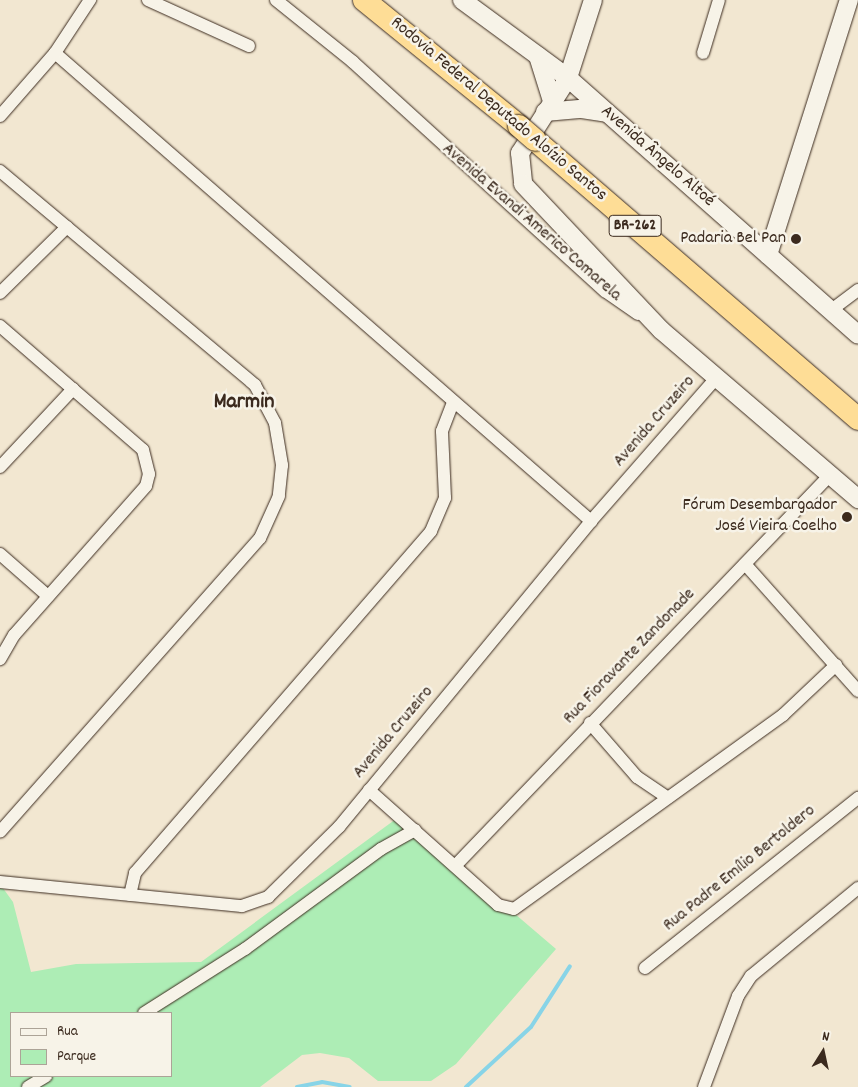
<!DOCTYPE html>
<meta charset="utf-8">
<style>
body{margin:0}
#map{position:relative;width:858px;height:1087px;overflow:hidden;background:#f2e7d1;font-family:Dekko,sans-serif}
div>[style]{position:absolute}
.green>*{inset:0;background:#adedb5}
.stream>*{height:4px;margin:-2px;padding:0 2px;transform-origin:2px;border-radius:2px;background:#88d4e7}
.roads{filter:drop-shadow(0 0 1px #3b2a1e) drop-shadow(0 0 1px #3b2a1e)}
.street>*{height:12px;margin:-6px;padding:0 6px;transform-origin:6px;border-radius:6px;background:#f7f3e8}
.secondary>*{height:18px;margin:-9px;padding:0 9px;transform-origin:9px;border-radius:9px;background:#f7f3e8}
.highway>*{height:22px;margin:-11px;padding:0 11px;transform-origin:11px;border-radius:11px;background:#fedd96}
.bridges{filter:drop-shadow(0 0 1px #3b2a1e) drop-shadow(0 0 1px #3b2a1e)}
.highway-bridge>*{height:22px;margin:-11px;padding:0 11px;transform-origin:11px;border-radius:11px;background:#fedd96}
.dots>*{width:14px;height:14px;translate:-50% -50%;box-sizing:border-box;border:2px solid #f7f3e8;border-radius:50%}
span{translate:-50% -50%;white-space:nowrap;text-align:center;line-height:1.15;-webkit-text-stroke:5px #f7f3e8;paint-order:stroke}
.shield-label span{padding:1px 4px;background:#f7f3e8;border:1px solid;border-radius:4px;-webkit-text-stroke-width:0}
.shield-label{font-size:16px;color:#3b2a1e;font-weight:700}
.street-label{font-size:18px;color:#3b2a1e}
.poi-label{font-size:18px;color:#3b2a1e}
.right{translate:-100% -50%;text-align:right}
.district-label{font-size:22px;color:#3b2a1e;font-weight:700}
.legend{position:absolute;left:10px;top:1012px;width:162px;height:65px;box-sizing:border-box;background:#f7f3e8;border:1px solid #aca397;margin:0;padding:6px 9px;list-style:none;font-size:15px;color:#3b2a1e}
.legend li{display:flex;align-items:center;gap:10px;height:25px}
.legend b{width:25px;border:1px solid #aca397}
.north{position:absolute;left:798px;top:1027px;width:50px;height:50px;-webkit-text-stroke:4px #f7f3e8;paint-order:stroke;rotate:10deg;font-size:14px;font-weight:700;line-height:20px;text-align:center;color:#3b2a1e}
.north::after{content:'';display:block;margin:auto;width:18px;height:22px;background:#3b2a1e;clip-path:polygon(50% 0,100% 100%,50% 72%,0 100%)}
</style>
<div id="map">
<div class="green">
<div style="clip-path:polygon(evenodd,400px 816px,556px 949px,456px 1064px,431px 1081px,378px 1081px,349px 1058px,320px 1053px,302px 1055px,260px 1087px,0 1087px,0 884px,13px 902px,31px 972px,76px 964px,201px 962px,400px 816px,11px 1013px,171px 1013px,171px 1076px,11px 1076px,11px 1013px)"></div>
</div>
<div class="stream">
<div style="left:297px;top:1087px;width:25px;rotate:-11deg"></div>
<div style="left:322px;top:1082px;width:28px;rotate:10deg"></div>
<div style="left:466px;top:1087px;width:88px;rotate:-42.7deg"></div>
<div style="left:531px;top:1027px;width:72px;rotate:-57.4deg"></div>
</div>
<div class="roads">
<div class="street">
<div style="left:148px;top:0;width:111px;rotate:24.5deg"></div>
<div style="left:276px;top:0;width:99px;rotate:38.8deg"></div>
<div style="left:353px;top:62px;width:341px;rotate:42.3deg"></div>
<div style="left:605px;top:291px;width:40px;rotate:34.9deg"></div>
<div style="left:55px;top:53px;width:712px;rotate:41.13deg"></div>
<div style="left:703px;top:53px;width:55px;rotate:-73.2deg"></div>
<div style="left:0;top:116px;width:84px;rotate:-48.9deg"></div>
<div style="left:55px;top:53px;width:64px;rotate:-56.6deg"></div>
<div style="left:0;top:171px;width:333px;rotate:40deg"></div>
<div style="left:255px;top:385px;width:43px;rotate:62.2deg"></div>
<div style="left:275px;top:423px;width:43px;rotate:80.5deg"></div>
<div style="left:282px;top:465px;width:31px;rotate:96deg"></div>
<div style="left:279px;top:496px;width:46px;rotate:114.3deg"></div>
<div style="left:260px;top:538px;width:392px;rotate:131.5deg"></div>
<div style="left:0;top:293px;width:94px;rotate:-44.6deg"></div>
<div style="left:830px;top:311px;width:35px;rotate:-37deg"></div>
<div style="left:0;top:326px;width:189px;rotate:40.9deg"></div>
<div style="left:143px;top:450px;width:25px;rotate:76deg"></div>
<div style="left:149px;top:474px;width:12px;rotate:104deg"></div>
<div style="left:146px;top:486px;width:199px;rotate:131.5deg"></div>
<div style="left:14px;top:635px;width:28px;rotate:120deg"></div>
<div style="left:0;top:467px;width:107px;rotate:-46.9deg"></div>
<div style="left:0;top:554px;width:64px;rotate:41.2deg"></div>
<div style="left:745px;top:564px;width:170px;rotate:48.3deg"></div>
<div style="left:590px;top:723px;width:72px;rotate:49deg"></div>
<div style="left:637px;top:777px;width:37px;rotate:34deg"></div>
<div style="left:369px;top:790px;width:173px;rotate:41.7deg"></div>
<div style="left:498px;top:905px;width:16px;rotate:14deg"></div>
<div style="left:514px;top:909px;width:332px;rotate:-35.8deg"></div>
<div style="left:783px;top:715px;width:73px;rotate:-43.3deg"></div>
<div style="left:456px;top:865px;width:540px;rotate:-46.2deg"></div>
<div style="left:0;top:882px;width:243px;rotate:5.7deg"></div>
<div style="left:242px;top:906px;width:28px;rotate:-19deg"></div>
<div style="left:268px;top:897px;width:100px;rotate:-44.6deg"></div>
<div style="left:339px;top:827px;width:396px;rotate:-50.5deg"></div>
<div style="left:591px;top:521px;width:190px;rotate:-48.8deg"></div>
<div style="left:130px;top:895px;width:23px;rotate:-77deg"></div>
<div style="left:135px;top:873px;width:452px;rotate:-49.1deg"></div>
<div style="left:431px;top:531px;width:36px;rotate:-67deg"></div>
<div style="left:445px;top:498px;width:67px;rotate:-92.6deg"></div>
<div style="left:442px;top:431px;width:31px;rotate:-69deg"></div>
<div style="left:645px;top:968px;width:273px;rotate:-38.6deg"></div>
<div style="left:144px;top:1013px;width:120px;rotate:-32.4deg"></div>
<div style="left:245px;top:949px;width:169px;rotate:-36.3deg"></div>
<div style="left:381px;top:849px;width:39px;rotate:-29deg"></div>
<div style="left:28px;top:1087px;width:21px;rotate:-31deg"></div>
<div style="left:704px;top:1087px;width:97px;rotate:-69.5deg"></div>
<div style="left:738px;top:996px;width:24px;rotate:-57deg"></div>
<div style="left:751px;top:976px;width:139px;rotate:-39.4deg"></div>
</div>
<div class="secondary">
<div style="left:462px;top:0;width:132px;rotate:36.3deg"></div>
<div style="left:568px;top:78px;width:387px;rotate:41.5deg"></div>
<div style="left:593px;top:0;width:82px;rotate:107.8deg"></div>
<div style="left:568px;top:78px;width:89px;rotate:122.6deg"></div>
<div style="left:520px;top:153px;width:31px;rotate:84deg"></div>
<div style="left:523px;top:184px;width:201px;rotate:46.6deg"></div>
<div style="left:661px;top:330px;width:260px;rotate:40.6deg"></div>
<div style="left:538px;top:56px;width:47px;rotate:72.7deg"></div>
<div style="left:545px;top:112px;width:37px;rotate:-5deg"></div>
<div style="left:582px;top:109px;width:25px;rotate:9deg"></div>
<div style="left:768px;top:255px;width:268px;rotate:-72.4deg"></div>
</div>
<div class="highway">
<div style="left:364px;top:0;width:200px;rotate:39.1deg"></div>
<div style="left:535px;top:140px;width:427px;rotate:40.8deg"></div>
</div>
</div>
<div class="bridges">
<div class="highway-bridge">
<div style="left:519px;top:126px;width:21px;rotate:41deg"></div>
</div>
</div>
<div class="dots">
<div style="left:796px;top:239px;background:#3b2a1e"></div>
<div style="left:847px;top:517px;background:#3b2a1e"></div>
</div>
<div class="shield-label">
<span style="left:635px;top:226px">BR-262</span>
</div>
<div class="street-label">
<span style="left:498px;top:110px;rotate:40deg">Rodovia Federal Deputado Aloízio Santos</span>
<span style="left:657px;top:157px;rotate:41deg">Avenida Ângelo Altoé</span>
<span style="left:531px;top:223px;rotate:41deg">Avenida Evandi Americo Comarela</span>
<span style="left:655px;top:422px;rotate:-49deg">Avenida Cruzeiro</span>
<span style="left:630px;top:657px;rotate:-46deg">Rua Fioravante Zandonade</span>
<span style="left:394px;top:733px;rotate:-50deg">Avenida Cruzeiro</span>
<span style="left:740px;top:869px;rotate:-39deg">Rua Padre Emílio Bertoldero</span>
</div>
<div class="poi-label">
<span class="right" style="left:786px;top:239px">Padaria Bel Pan</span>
<span class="right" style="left:837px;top:517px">Fórum Desembargador<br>José Vieira Coelho</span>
</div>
<div class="district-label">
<span style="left:244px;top:403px">Marmin</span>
</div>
<ul class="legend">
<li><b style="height:6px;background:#f7f3e8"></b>Rua</li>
<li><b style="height:14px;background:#adedb5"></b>Parque</li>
</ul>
<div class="north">N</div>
</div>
